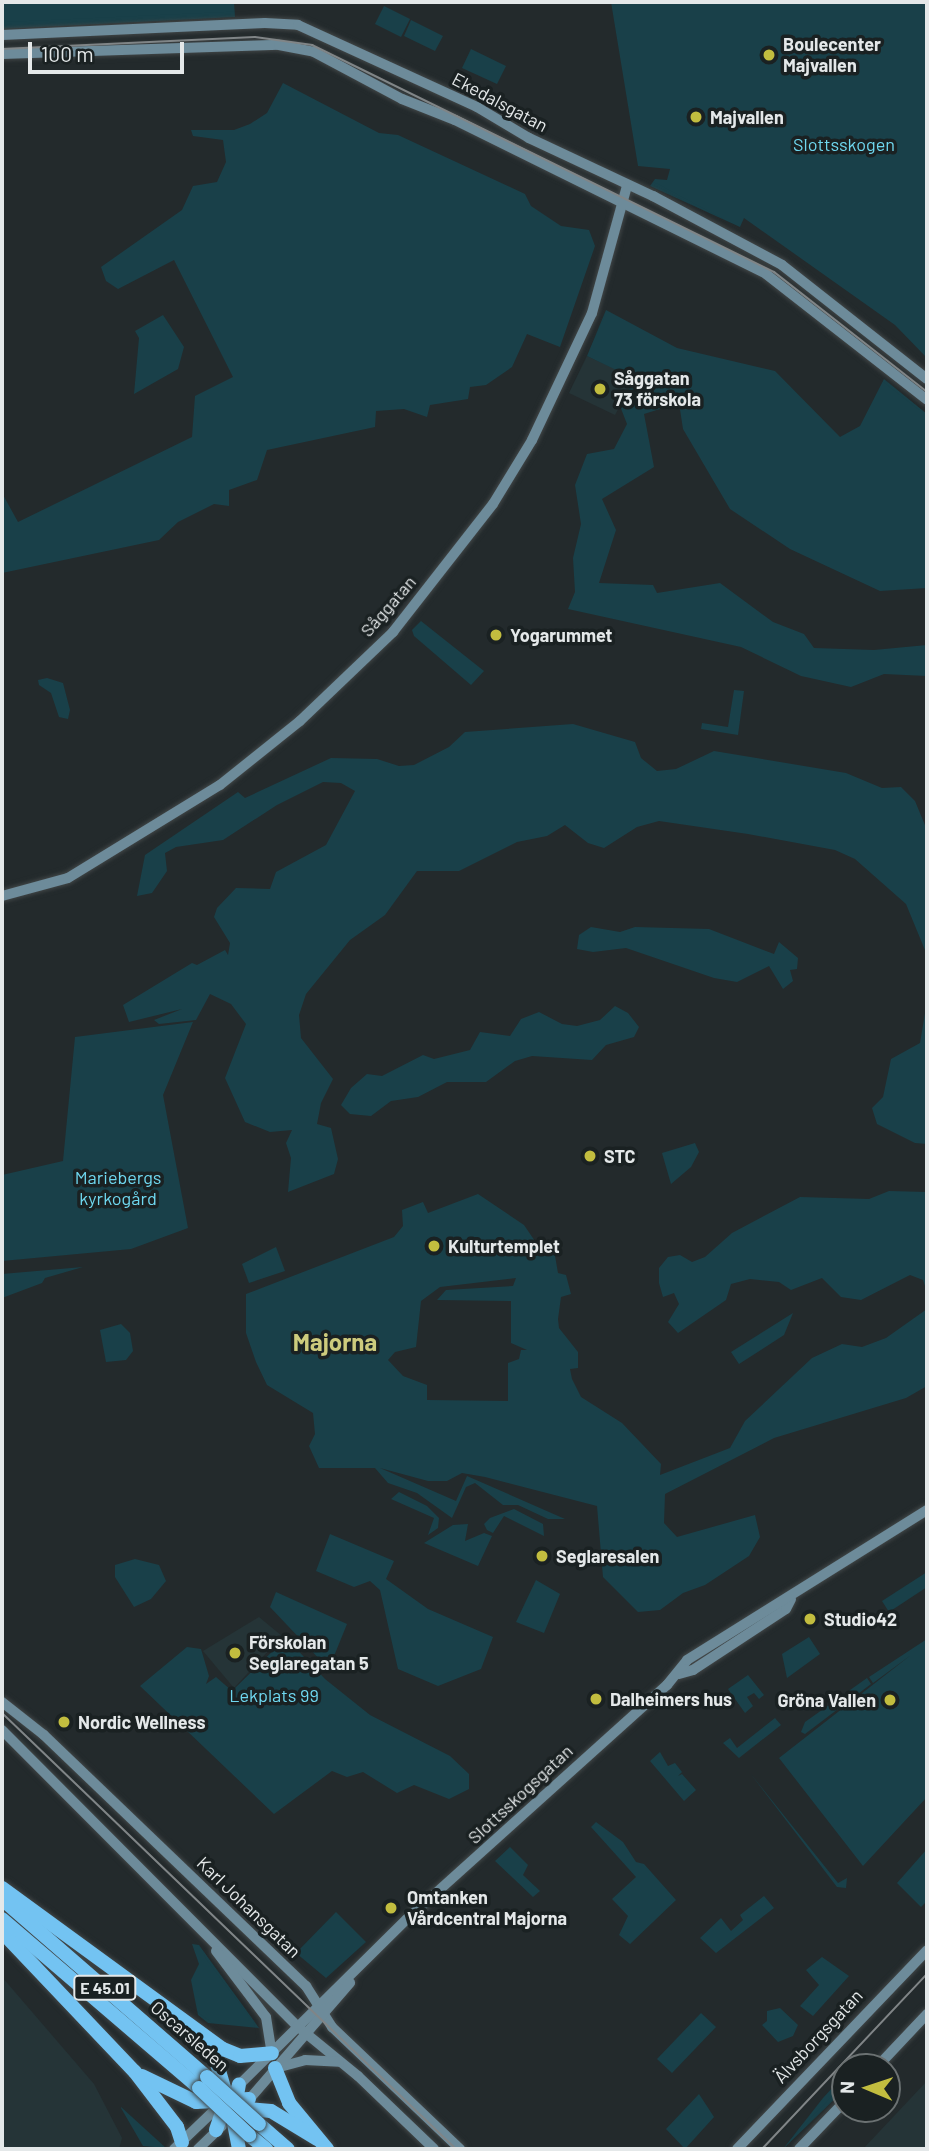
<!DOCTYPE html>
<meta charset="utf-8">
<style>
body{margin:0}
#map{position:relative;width:929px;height:2151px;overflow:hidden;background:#232a2c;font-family:Barlow,sans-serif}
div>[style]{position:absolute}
.built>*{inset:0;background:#253437}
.green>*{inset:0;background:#194049}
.roads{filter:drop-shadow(0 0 2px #414647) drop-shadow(0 0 2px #414647)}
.secondary>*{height:10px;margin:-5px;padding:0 5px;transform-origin:5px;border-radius:5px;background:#6d8b9a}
.highway>*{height:14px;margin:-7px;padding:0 7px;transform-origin:7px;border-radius:7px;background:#73c3f2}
.tram>*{height:2px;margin:-1px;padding:0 1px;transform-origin:1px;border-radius:1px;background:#808587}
.bridges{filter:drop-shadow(0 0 2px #414647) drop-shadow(0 0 2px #414647)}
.highway-bridge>*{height:14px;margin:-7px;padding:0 7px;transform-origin:7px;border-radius:7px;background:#73c3f2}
.dots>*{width:19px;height:19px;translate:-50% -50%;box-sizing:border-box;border:4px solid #1a2122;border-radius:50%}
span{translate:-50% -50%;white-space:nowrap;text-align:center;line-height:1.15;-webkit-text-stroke:7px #1a2122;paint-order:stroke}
.shield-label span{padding:2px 5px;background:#1a2122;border:2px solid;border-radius:5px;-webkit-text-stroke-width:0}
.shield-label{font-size:16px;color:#e4e8e9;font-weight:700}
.poi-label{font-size:18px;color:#e4e8e9;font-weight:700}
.left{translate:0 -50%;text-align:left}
.right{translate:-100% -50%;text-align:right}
.street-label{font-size:18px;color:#e4e8e9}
.park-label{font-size:18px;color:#6fd8f0}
.district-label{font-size:24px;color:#cdcb7d;font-weight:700}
.frame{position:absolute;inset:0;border:4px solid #e4e8e9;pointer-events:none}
.north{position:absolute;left:831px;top:2053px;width:70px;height:70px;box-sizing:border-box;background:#1a2122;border:2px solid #6b7172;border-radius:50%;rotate:272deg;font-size:19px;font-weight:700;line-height:28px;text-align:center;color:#e4e8e9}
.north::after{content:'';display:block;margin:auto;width:24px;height:32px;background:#c2bd3f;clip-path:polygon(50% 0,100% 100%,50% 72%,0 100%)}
.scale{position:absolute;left:28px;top:42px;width:156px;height:32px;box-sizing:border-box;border:4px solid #e4e8e9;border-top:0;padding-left:9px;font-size:21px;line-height:24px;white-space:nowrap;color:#e4e8e9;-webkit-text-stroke:5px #1a2122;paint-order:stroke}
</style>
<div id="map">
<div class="built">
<div style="clip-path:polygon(587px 356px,635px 378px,615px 415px,569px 393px)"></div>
<div style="clip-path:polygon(259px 1617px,282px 1636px,234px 1688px,203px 1651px)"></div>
<div style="clip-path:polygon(2px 1977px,94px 2084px,122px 2138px,119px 2149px,2px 2149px)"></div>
<div style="clip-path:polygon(927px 2081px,927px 2149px,863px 2149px)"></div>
</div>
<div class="green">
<div style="clip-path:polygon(2px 2px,234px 2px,235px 17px,2px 29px)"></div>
<div style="clip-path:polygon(611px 2px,927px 2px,927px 358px,895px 325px,744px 218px,740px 227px,650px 186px,655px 179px,667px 180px,670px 169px,638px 166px)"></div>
<div style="clip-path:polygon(384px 6px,410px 19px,401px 37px,375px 24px)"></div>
<div style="clip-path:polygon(411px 20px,443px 36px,435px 51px,404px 36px)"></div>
<div style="clip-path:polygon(471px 49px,506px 66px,497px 84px,462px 68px)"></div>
<div style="clip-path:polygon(283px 83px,379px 133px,398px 135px,525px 194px,531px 206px,561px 226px,589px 230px,595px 246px,560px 347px,527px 334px,512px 367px,486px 385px,470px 387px,468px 399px,430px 405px,427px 417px,404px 409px,376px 411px,375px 427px,267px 450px,257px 480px,229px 490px,229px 506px,214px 504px,178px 522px,159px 540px,2px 573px,2px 493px,18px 522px,192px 437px,195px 396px,233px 377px,174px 260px,118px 289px,106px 281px,101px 267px,182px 210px,193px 186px,217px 182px,226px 162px,223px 140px,193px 136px,191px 130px,234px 130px,250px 124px,267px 113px)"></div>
<div style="clip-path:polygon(606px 310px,677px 348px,775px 371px,840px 437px,860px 426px,884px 379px,927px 414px,927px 588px,880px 591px,790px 549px,730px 509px,683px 429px,679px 403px,644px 414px,654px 467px,602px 499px,616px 530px,599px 583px,653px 585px,657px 593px,720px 583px,773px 622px,804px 634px,814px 648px,874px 650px,927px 645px,927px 676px,884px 674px,851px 687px,801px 676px,741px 647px,568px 609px,575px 592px,573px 558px,581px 524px,575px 485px,587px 454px,614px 449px,627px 424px,620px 406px,635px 379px,587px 356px)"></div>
<div style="clip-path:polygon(163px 315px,184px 347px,178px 369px,134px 394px,139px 338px,135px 331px)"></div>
<div style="clip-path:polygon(421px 621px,484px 671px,471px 685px,414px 636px,412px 630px)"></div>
<div style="clip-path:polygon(47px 678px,63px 683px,70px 710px,68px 719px,59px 717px,51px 693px,39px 685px,38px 680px)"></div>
<div style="clip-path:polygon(734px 690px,744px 691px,738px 735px,701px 729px,702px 723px,728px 727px)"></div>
<div style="clip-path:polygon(573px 724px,635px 742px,641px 758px,657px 771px,676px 769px,714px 751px,846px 773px,882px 788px,901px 787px,915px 801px,927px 830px,927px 955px,906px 904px,855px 859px,835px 850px,748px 834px,659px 821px,637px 827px,604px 848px,588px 843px,565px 825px,547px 836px,517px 842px,459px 871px,417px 871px,385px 915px,350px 940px,306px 994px,299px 1015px,301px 1038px,333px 1079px,321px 1103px,317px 1124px,331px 1128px,338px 1159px,334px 1174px,288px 1192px,291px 1158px,286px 1143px,292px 1130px,270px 1132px,245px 1122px,225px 1078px,246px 1024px,231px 1004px,210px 994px,196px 1020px,159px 1024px,154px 1020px,182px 1009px,129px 1022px,123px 1005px,192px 963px,197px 965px,225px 950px,228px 955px,230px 943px,214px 917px,217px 908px,236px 888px,270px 889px,276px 872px,326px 845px,355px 791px,341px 783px,323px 782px,277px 805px,223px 840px,176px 847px,165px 853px,167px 871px,152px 893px,137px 896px,145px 855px,238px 792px,245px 798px,331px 758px,377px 759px,399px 766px,414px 765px,449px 747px,465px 732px)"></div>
<div style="clip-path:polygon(591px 927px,620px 932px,635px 927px,709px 929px,774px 954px,779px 942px,798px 958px,797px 969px,790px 970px,793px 981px,783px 989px,769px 966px,737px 982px,714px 978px,626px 948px,593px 952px,577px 949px,579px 935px)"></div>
<div style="clip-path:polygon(927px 1001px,927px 1144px,915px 1143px,877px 1124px,872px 1108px,883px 1097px,891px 1059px,920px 1043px)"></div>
<div style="clip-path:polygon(615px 1006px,628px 1013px,639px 1027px,634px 1037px,606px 1045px,592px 1060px,532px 1056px,515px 1061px,486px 1082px,447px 1082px,418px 1097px,391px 1101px,371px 1116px,350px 1114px,341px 1105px,351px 1088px,367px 1074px,382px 1076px,423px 1055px,434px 1059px,470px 1050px,480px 1032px,510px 1036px,521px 1019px,539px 1012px,562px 1024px,577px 1026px,600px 1020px)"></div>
<div style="clip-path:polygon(193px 1022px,163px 1095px,188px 1228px,131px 1249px,2px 1261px,2px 1175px,63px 1161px,75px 1037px)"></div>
<div style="clip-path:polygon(695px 1143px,699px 1152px,691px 1167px,671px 1184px,662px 1153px)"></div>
<div style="clip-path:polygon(889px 1191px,927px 1192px,927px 1292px,923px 1280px,910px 1275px,861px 1300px,841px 1297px,822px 1278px,791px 1290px,779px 1282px,750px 1279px,731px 1284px,726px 1300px,678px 1333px,668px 1322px,679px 1304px,674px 1293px,663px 1297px,659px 1283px,659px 1268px,668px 1257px,680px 1255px,692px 1262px,705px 1257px,732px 1233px,800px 1197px,869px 1199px)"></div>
<div style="clip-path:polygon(evenodd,478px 1194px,524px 1225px,539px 1247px,553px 1244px,558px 1273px,566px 1275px,571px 1294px,561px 1297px,558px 1319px,559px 1328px,578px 1352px,578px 1368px,570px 1369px,572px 1379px,581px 1397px,622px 1423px,661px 1464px,660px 1475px,730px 1448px,745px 1421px,812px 1358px,842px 1344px,862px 1347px,886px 1338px,927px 1309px,927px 1386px,906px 1398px,774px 1438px,665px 1494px,664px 1523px,677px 1537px,755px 1515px,760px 1537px,749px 1556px,705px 1585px,683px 1593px,660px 1610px,638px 1612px,603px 1577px,597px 1506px,485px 1477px,462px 1473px,447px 1481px,428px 1481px,380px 1468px,456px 1501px,467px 1476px,565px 1519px,548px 1519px,518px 1505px,503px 1505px,475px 1483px,466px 1487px,452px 1518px,417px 1493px,388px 1483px,375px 1468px,319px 1468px,309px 1446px,315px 1434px,313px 1413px,267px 1385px,256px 1362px,246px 1333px,246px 1294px,394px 1237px,403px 1226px,402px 1210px,423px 1202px,428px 1213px,478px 1194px,516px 1278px,513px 1286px,446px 1290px,437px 1300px,511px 1301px,511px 1343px,527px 1350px,521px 1350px,519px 1359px,508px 1363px,508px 1401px,427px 1400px,427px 1385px,403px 1376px,388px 1360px,395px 1352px,416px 1347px,421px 1301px,440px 1287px,516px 1278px)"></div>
<div style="clip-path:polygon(276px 1247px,285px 1271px,249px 1283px,242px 1264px)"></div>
<div style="clip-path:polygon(83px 1267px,45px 1278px,42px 1283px,2px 1298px,2px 1274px)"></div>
<div style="clip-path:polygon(793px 1313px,784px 1335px,739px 1364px,731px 1352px)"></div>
<div style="clip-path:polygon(121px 1324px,130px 1333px,133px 1351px,126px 1360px,106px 1362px,100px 1330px)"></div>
<div style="clip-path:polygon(399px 1492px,427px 1506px,439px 1518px,438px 1528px,428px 1535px,434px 1518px,391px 1499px)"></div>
<div style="clip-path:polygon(514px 1509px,543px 1524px,544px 1536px,504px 1516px,493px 1533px,487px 1530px,484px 1524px,490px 1518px)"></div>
<div style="clip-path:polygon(468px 1524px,465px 1541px,484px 1533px,492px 1536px,478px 1566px,424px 1543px,453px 1525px)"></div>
<div style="clip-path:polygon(330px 1534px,394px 1561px,386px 1579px,428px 1609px,493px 1637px,481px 1669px,438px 1686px,398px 1669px,380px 1590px,370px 1581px,354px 1587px,316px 1571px)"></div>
<div style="clip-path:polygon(135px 1559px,159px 1565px,166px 1581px,151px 1599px,134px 1607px,115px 1577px,115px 1565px)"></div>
<div style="clip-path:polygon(927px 1572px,927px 1587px,889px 1612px,882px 1601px)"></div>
<div style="clip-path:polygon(536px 1580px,560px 1594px,544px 1633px,516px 1622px)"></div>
<div style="clip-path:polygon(276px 1592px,347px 1624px,332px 1661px,323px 1663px,270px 1607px)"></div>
<div style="clip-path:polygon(809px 1637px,820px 1654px,787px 1678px,782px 1654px)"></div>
<div style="clip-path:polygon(286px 1638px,325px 1679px,370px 1715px,450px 1756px,469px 1774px,469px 1789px,449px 1799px,414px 1785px,397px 1793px,363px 1772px,347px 1777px,332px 1771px,274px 1814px,140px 1686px,187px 1647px,201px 1649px,209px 1676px,206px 1684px,216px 1677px,232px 1691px)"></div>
<div style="clip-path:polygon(927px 1639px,927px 1797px,863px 1866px,779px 1758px,911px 1655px,873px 1683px,869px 1677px)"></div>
<div style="clip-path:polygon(748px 1675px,764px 1695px,759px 1699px,754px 1693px,747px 1697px,753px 1706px,745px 1713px,728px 1689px)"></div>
<div style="clip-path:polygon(867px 1678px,871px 1684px,805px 1734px,801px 1732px,805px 1722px)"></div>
<div style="clip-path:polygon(775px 1718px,781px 1725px,739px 1758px,723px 1743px,730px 1738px,737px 1748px)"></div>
<div style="clip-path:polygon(660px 1752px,668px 1766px,675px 1763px,682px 1772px,678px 1776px,682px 1774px,696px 1790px,684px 1801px,650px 1761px)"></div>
<div style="clip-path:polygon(750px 1773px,838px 1883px,847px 1878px,846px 1888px,837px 1887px)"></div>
<div style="clip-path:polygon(596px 1822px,623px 1842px,636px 1862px,644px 1864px,676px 1900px,630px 1944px,619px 1935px,628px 1916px,612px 1899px,636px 1877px,591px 1827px)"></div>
<div style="clip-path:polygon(510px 1847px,528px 1865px,523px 1875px,540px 1891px,533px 1897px,495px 1861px)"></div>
<div style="clip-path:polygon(927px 1849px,927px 1901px,921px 1907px,897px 1883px)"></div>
<div style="clip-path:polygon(764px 1896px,774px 1908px,716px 1953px,700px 1938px,721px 1918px,731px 1931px,743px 1920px,740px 1915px)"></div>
<div style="clip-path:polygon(336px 1912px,366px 1942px,326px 1978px,296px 1953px)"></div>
<div style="clip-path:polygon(192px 1944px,199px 1945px,259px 2028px,208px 2023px,198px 2015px,191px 1980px,199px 1964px)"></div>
<div style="clip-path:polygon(822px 1957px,849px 1976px,813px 2016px,800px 2006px,819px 1985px,806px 1970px)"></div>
<div style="clip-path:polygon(780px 2008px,798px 2025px,793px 2036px,778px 2042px,762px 2025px,767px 2021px,767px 2011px)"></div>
<div style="clip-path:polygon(701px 2013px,716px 2027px,672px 2073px,657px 2059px)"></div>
<div style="clip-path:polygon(845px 2074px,845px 2089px,783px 2149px,823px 2098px)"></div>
<div style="clip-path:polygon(699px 2094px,714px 2117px,685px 2149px,666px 2129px)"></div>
<div style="clip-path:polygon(121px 2108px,121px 2107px,166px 2148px,143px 2146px)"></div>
</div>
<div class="roads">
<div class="secondary">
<div style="left:2px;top:35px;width:263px;rotate:-2.6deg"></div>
<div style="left:265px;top:23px;width:33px;rotate:3deg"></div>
<div style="left:298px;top:25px;width:197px;rotate:24.6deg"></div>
<div style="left:477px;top:107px;width:61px;rotate:30.8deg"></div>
<div style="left:529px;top:138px;width:137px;rotate:25.1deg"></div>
<div style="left:653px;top:196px;width:146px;rotate:28.1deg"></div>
<div style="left:782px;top:265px;width:184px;rotate:38.2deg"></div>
<div style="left:2px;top:54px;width:277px;rotate:-1.9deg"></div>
<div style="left:279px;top:45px;width:36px;rotate:11deg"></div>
<div style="left:314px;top:52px;width:100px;rotate:28.1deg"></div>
<div style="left:402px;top:99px;width:57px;rotate:21.6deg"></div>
<div style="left:455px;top:120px;width:347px;rotate:26.3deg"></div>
<div style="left:766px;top:274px;width:204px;rotate:38deg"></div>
<div style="left:2px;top:896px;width:68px;rotate:-15.3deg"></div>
<div style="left:68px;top:878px;width:178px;rotate:-31.5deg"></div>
<div style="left:220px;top:785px;width:102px;rotate:-38.7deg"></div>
<div style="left:300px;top:721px;width:129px;rotate:-43.7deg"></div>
<div style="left:393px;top:632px;width:162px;rotate:-52deg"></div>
<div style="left:493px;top:504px;width:75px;rotate:-58.6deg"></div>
<div style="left:532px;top:440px;width:140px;rotate:-64.7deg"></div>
<div style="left:592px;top:313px;width:132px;rotate:-74.6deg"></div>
<div style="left:679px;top:1674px;width:15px;rotate:-16deg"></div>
<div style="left:693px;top:1670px;width:111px;rotate:-33.3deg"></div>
<div style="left:786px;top:1609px;width:11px;rotate:-63deg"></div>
<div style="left:2px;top:1702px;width:53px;rotate:38.2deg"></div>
<div style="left:44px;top:1735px;width:363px;rotate:43.8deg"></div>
<div style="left:306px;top:1986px;width:49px;rotate:57.6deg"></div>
<div style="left:332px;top:2027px;width:177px;rotate:43.6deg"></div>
<div style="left:2px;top:1730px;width:418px;rotate:45.1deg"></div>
<div style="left:297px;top:2026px;width:79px;rotate:39.3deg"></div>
<div style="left:358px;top:2076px;width:105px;rotate:43.8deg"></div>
<div style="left:216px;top:1951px;width:83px;rotate:52.9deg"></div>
<div style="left:266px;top:2017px;width:36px;rotate:81deg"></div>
<div style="left:877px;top:2067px;width:73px;rotate:-46.7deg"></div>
<div style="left:276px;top:2068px;width:30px;rotate:-15deg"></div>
<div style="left:305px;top:2060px;width:34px;rotate:3deg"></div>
<div style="left:234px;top:2090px;width:243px;rotate:-44.7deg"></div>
<div style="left:407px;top:1919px;width:350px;rotate:-42deg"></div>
<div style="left:667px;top:1685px;width:32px;rotate:-51deg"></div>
<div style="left:687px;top:1660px;width:283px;rotate:-32deg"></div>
<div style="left:246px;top:2103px;width:159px;rotate:-49.1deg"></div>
<div style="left:174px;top:2149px;width:68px;rotate:-43.8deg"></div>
<div style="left:198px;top:2149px;width:33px;rotate:-44deg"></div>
<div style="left:737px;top:2149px;width:275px;rotate:-46.3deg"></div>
<div style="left:799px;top:2149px;width:66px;rotate:-46.2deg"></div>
</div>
<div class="highway">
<div style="left:2px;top:1888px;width:273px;rotate:36.1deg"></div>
<div style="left:223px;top:2049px;width:18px;rotate:22deg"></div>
<div style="left:240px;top:2056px;width:32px;rotate:-5deg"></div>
<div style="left:2px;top:1899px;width:271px;rotate:41deg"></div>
<div style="left:2px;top:1919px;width:260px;rotate:40.6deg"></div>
<div style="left:2px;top:1932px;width:193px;rotate:46.5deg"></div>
<div style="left:135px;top:2072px;width:69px;rotate:52.6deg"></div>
<div style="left:177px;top:2127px;width:16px;rotate:72deg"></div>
<div style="left:204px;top:2039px;width:21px;rotate:59deg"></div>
<div style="left:215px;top:2057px;width:43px;rotate:73.7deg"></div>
<div style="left:227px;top:2098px;width:34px;rotate:109deg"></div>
<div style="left:275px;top:2068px;width:38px;rotate:68deg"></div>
<div style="left:289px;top:2103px;width:60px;rotate:50.4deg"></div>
<div style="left:142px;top:2076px;width:60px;rotate:25.7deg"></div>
<div style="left:196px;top:2102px;width:53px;rotate:-3.2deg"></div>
<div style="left:236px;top:2108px;width:35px;rotate:5deg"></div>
<div style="left:271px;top:2111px;width:54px;rotate:31.3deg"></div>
<div style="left:259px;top:2124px;width:38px;rotate:41deg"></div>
<div style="left:249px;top:2135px;width:22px;rotate:39deg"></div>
<div style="left:239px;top:2149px;width:32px;rotate:-101deg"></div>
<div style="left:233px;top:2118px;width:34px;rotate:-80deg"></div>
</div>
</div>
<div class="tram">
<div style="left:2px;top:49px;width:253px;rotate:-2.7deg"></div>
<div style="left:255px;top:37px;width:58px;rotate:8deg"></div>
<div style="left:312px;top:45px;width:515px;rotate:26.17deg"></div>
<div style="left:774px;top:272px;width:194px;rotate:38.1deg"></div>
<div style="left:2px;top:1713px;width:629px;rotate:43.84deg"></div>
<div style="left:762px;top:2149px;width:241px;rotate:-46.7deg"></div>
</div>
<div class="bridges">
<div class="highway-bridge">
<div style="left:207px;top:2077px;width:70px;rotate:42.1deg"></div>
<div style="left:199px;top:2088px;width:69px;rotate:43.2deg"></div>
</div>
</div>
<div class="dots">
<div style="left:769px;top:55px;background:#c2bd3f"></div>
<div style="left:696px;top:117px;background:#c2bd3f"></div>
<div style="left:600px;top:389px;background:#c2bd3f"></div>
<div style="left:496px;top:635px;background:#c2bd3f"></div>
<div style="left:590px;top:1156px;background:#c2bd3f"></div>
<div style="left:434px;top:1246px;background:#c2bd3f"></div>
<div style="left:542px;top:1556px;background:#c2bd3f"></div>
<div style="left:810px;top:1619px;background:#c2bd3f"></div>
<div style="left:235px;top:1653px;background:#c2bd3f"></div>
<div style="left:596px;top:1699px;background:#c2bd3f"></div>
<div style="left:890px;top:1700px;background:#c2bd3f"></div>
<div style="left:64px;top:1722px;background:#c2bd3f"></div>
<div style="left:391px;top:1908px;background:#c2bd3f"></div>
</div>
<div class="shield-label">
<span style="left:105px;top:1988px">E 45.01</span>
</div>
<div class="poi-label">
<span class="left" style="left:783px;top:55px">Boulecenter<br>Majvallen</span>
<span class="left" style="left:710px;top:117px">Majvallen</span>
<span class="left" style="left:614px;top:389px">Såggatan<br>73 förskola</span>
<span class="left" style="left:510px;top:635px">Yogarummet</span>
<span class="left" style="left:604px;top:1156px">STC</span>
<span class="left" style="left:448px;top:1246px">Kulturtemplet</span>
<span class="left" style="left:556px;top:1556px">Seglaresalen</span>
<span class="left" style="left:824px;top:1619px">Studio42</span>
<span class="left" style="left:249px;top:1653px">Förskolan<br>Seglaregatan 5</span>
<span class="left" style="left:610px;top:1699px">Dalheimers hus</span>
<span class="right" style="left:876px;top:1700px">Gröna Vallen</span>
<span class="left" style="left:78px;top:1722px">Nordic Wellness</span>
<span class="left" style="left:407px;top:1908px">Omtanken<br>Vårdcentral Majorna</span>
</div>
<div class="street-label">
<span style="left:500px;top:102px;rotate:28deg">Ekedalsgatan</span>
<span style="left:388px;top:606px;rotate:-49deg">Såggatan</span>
<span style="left:520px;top:1794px;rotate:-43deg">Slottsskogsgatan</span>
<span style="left:249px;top:1907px;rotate:44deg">Karl Johansgatan</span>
<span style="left:190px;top:2036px;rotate:41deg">Oscarsleden</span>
<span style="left:818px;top:2036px;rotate:-47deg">Älvsborgsgatan</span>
</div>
<div class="park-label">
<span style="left:844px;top:144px">Slottsskogen</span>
<span style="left:118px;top:1188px">Mariebergs<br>kyrkogård</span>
<span style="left:274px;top:1695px">Lekplats 99</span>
</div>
<div class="district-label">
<span style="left:335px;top:1342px">Majorna</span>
</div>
<div class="frame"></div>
<div class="north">N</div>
<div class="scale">100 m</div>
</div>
